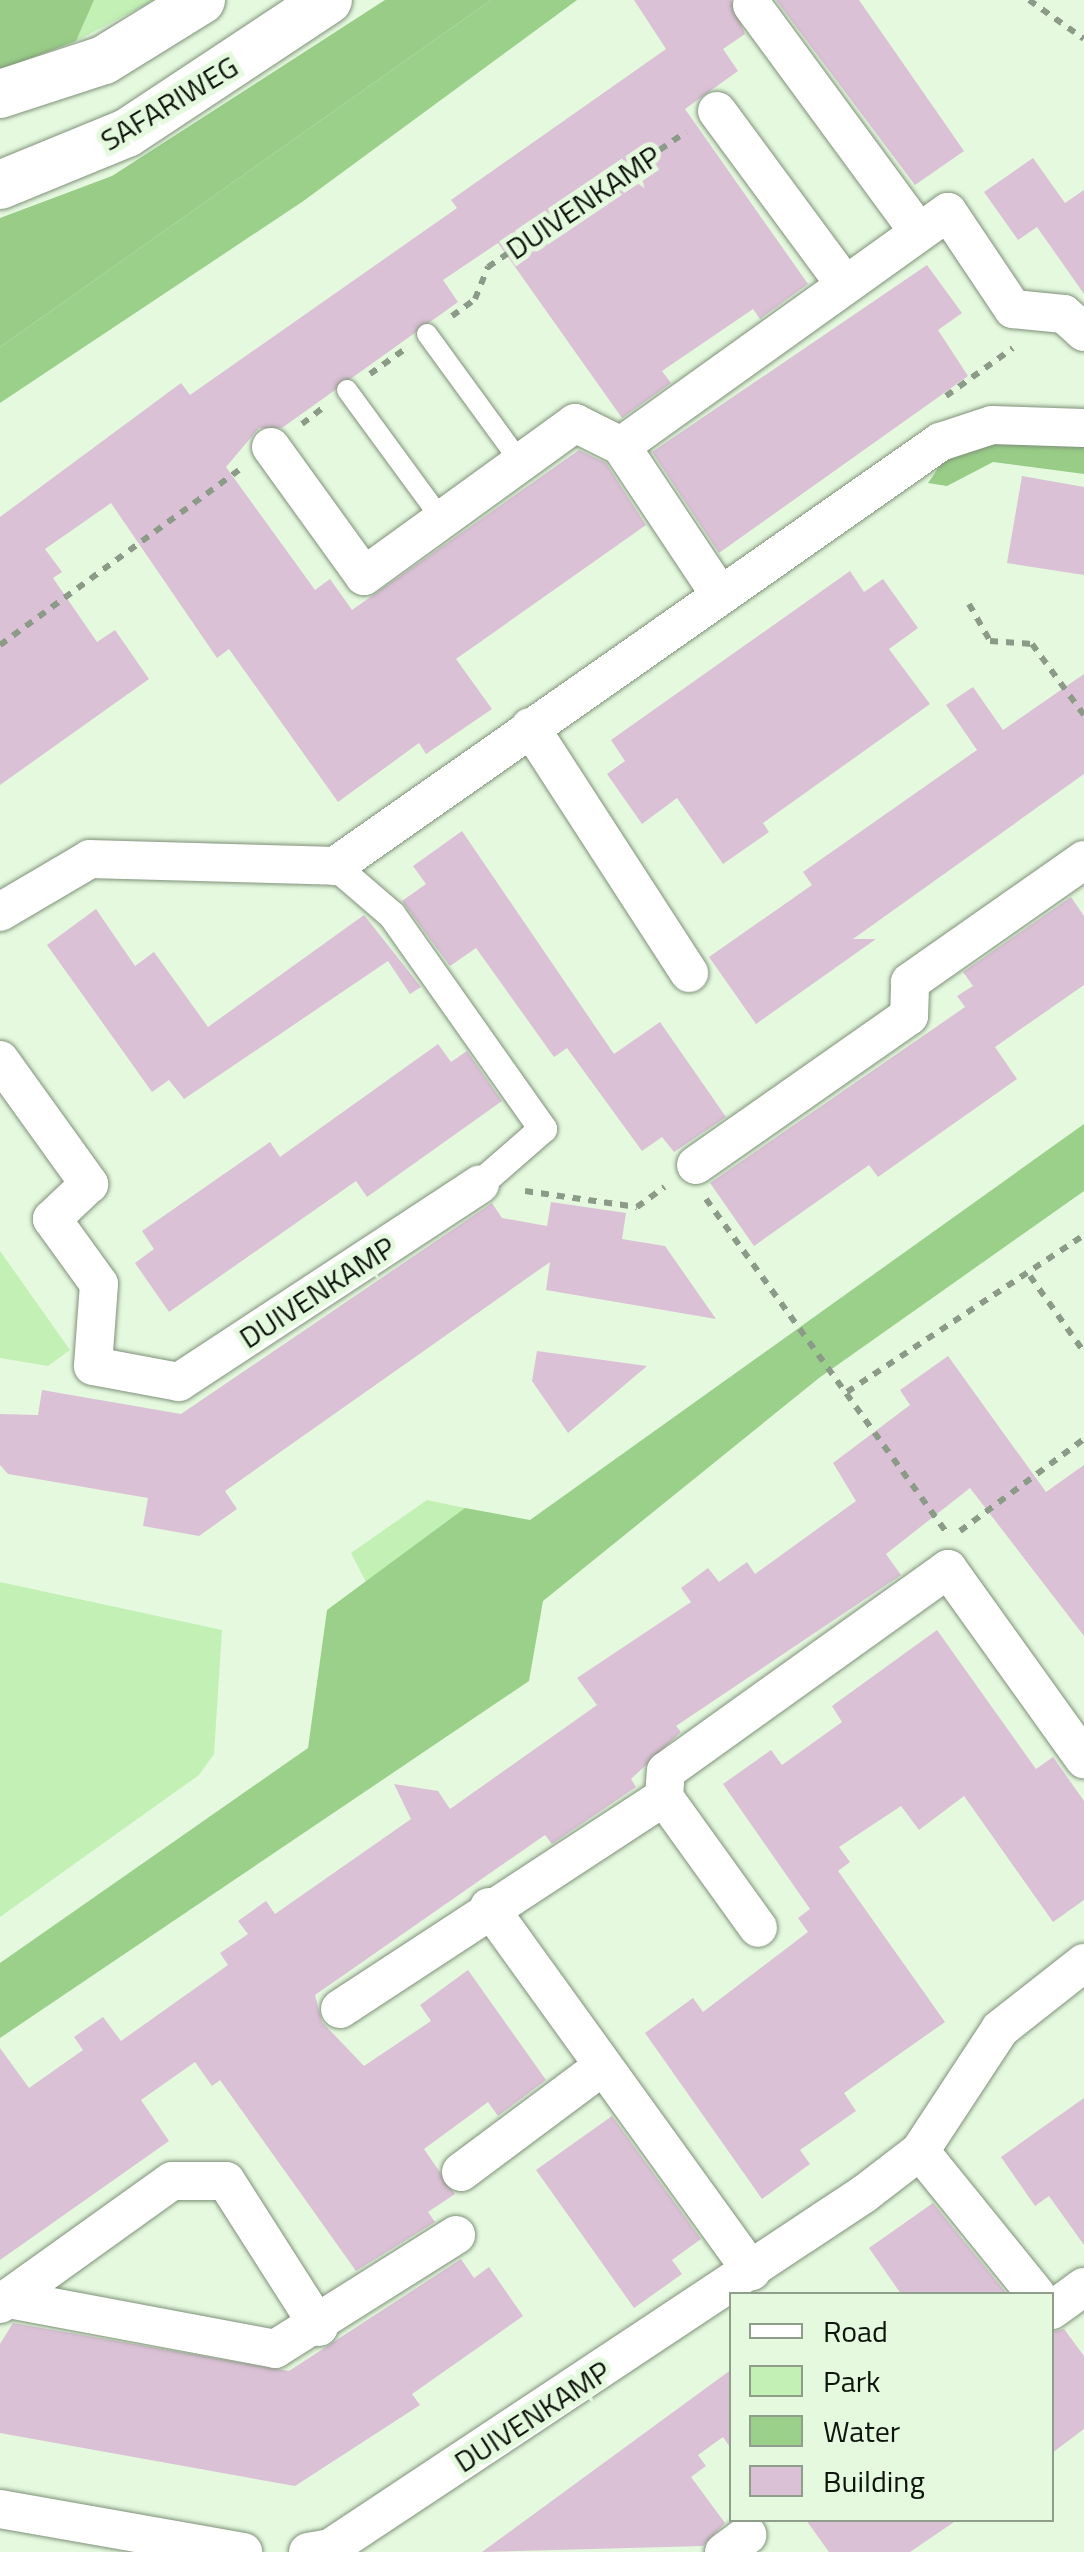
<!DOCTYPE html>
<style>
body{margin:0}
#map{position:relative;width:1084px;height:2552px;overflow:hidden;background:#e5f9df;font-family:"Titillium Web",sans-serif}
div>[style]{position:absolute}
.green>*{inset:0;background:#c3f0b5}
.forest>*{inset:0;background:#98cc87}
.water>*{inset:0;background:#9bd08a}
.building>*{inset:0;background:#dbc1d6}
.path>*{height:6px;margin-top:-3px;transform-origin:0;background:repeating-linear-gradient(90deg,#8c9b88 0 8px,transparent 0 16px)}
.roads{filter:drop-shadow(0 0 2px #7f9179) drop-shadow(0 0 2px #7f9179)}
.service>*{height:20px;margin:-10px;padding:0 10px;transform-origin:10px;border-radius:10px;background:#fff}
.pedestrian>*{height:28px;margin:-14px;padding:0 14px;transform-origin:14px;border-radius:14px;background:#fff}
.minor>*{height:38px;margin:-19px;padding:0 19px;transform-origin:19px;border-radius:19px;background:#fff}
.tertiary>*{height:48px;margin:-24px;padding:0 24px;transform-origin:24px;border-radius:24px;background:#fff}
span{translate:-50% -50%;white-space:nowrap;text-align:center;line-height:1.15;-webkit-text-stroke:10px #e5f9df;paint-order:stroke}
.street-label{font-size:30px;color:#0e150c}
.legend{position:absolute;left:729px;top:2292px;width:325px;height:230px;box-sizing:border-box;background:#e5f9df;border:2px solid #8f9e8b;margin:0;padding:12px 18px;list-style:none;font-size:30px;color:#0e150c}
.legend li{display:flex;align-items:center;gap:20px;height:50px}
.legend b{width:50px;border:2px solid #8f9e8b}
</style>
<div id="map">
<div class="green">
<div style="clip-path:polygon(94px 0,154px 0,76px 41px)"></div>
<div style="clip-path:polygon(0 1251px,70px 1350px,48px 1366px,0 1358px)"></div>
<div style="clip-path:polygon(427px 1500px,465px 1508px,367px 1584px,351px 1553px)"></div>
<div style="clip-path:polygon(0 1582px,222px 1630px,214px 1754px,199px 1775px,0 1917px)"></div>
</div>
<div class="forest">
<div style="clip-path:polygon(0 0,94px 0,76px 41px,0 70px)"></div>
<div style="clip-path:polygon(385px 0,491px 0,0 347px,0 218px,112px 176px)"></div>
<div style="clip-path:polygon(995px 442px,1084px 445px,1084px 474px,993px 462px,947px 486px,928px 483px,943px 461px)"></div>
</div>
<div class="water">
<div style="clip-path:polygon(491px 0,577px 0,302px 202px,0 403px,0 347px)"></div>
<div style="clip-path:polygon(1084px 1124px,1084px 1191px,819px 1378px,543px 1601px,529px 1681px,0 2038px,0 1963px,308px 1748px,327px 1610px,465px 1508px,530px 1520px)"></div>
</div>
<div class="building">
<div style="clip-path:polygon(634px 0,731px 0,745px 34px,723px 49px,738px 71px,685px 109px,808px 284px,760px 319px,753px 309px,662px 371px,671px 383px,622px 418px,498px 243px,443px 280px,458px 302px,282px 428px,259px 428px,226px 467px,315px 590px,330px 579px,352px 610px,579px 450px,606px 463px,646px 525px,456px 659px,492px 709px,426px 754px,419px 743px,338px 802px,229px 649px,217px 658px,111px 503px,45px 549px,62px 572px,53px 578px,97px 642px,115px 630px,149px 679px,0 785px,0 517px,181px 383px,190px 395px,457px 208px,451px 200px,666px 49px)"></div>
<div style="clip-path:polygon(776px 0,859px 0,964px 151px,915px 185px)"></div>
<div style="clip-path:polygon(1033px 158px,1065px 203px,1084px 190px,1084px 294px,1037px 227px,1018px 240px,984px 192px)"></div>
<div style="clip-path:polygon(927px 265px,962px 313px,938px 330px,968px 376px,719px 553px,652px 452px)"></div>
<div style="clip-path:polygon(1022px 476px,1084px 487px,1084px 575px,1007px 563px)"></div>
<div style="clip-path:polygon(850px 571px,864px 592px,883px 579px,918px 628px,889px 649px,930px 704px,763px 823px,769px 832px,723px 864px,677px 798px,642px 824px,607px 774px,625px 761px,611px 740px)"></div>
<div style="clip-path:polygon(1084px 674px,1084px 774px,853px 939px,876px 939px,756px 1024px,709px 957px,812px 885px,803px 872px,977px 750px,946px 705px,973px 687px,1003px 730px)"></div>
<div style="clip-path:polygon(462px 831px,614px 1054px,660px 1022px,726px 1117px,674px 1152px,662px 1137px,642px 1151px,567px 1048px,554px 1057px,476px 948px,450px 966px,402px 901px,426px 884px,413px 866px)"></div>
<div style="clip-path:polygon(1071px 897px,1084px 916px,1084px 985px,995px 1047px,1017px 1079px,878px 1177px,869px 1165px,754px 1246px,710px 1183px,965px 1007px,957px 996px,973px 986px,963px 972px)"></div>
<div style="clip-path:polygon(96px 909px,135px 966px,154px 952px,208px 1027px,364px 915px,421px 987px,410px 994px,388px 961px,184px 1099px,169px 1080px,152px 1092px,47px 945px)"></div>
<div style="clip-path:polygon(438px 1044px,451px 1062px,467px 1051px,502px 1101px,367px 1197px,356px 1181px,169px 1312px,135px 1263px,154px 1249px,142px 1231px,270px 1142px,280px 1157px)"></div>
<div style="clip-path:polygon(551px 1202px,626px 1213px,622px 1239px,665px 1246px,716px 1319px,546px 1290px,550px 1262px,225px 1491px,237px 1509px,199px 1536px,143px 1526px,148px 1498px,8px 1474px,0 1465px,0 1414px,38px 1415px,42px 1390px,181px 1414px,492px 1203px,502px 1218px,547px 1226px)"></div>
<div style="clip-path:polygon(537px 1351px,647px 1366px,568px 1433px,532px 1381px)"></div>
<div style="clip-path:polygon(948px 1356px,1046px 1492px,1084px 1465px,1084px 1636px,970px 1488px,886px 1554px,901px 1575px,676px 1726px,681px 1732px,631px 1779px,636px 1787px,552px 1844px,545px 1835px,315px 1995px,322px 2022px,364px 2066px,431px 2021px,420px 2005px,468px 1970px,546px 2080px,498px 2116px,488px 2102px,424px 2149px,455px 2194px,428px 2212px,435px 2222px,356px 2271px,220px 2080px,212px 2086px,195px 2062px,141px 2100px,169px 2141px,0 2260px,0 2048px,29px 2088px,83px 2050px,74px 2037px,103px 2017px,121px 2041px,228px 1965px,220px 1953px,248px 1934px,238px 1921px,266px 1901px,275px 1914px,411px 1819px,394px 1784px,438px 1791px,450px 1809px,597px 1705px,577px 1678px,691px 1602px,681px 1588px,708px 1568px,719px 1582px,747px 1562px,755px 1574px,856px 1501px,833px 1463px,910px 1405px,900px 1390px)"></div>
<div style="clip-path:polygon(937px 1630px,1036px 1769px,1053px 1757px,1084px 1801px,1084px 1900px,1053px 1922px,964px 1796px,919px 1830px,901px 1806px,839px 1847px,850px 1862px,838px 1871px,945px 2022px,844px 2093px,856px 2111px,800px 2150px,810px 2164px,762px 2199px,645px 2033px,693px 1998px,703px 2012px,808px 1932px,798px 1918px,810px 1909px,723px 1784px,771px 1750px,782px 1765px,842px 1722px,832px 1706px)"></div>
<div style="clip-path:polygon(1084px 2098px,1084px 2245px,1049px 2196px,1035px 2206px,1001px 2157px)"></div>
<div style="clip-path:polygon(612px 2116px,701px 2239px,672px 2260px,682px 2274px,634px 2308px,536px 2170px)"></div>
<div style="clip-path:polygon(933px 2203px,1007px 2294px,901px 2294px,869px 2248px)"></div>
<div style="clip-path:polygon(461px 2259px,474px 2278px,489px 2267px,523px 2316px,412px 2394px,420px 2405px,295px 2486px,0 2433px,0 2344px,13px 2323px,289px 2371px)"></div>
<div style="clip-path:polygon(1064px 2329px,1084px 2356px,1084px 2429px,1052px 2453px,1052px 2332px)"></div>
<div style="clip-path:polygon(732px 2369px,732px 2450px,723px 2437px,698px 2455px,706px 2466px,691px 2477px,725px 2523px,703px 2546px,482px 2552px)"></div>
<div style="clip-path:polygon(806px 2520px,957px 2520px,910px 2552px,829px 2552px)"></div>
</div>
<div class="path">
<div style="left:1029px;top:0;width:67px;rotate:35.3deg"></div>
<div style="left:452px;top:316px;width:29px;rotate:-36deg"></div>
<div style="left:475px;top:299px;width:35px;rotate:-68deg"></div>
<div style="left:488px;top:267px;width:240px;rotate:-34.3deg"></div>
<div style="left:370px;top:374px;width:43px;rotate:-35.5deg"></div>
<div style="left:946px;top:396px;width:82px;rotate:-35.6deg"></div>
<div style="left:302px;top:424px;width:28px;rotate:-38deg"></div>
<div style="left:969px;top:604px;width:43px;rotate:60.4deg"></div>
<div style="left:990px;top:641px;width:42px;rotate:4.1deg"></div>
<div style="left:1032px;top:644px;width:88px;rotate:53.8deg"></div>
<div style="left:0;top:645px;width:296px;rotate:-36.2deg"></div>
<div style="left:525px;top:1191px;width:113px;rotate:8.1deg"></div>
<div style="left:637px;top:1207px;width:34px;rotate:-36deg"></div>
<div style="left:706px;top:1199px;width:413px;rotate:54.2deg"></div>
<div style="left:1030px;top:1276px;width:93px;rotate:54.6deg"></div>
<div style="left:847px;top:1392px;width:284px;rotate:-33.5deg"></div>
<div style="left:960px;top:1531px;width:154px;rotate:-36.6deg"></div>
</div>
<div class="roads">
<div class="service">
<div style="left:427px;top:334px;width:160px;rotate:53.9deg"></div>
<div style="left:347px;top:390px;width:161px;rotate:53.8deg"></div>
</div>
<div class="pedestrian">
<div style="left:335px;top:866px;width:75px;rotate:40.7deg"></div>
<div style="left:392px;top:915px;width:262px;rotate:54.8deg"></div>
<div style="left:543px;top:1129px;width:84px;rotate:138.9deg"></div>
</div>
<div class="minor">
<div style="left:752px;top:5px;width:280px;rotate:53.7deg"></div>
<div style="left:717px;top:111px;width:214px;rotate:53.6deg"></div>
<div style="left:621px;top:446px;width:402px;rotate:-35.6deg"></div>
<div style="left:948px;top:212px;width:117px;rotate:56.2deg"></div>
<div style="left:1013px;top:309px;width:51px;rotate:5.6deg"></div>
<div style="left:1064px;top:314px;width:27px;rotate:42deg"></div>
<div style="left:271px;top:447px;width:159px;rotate:54.2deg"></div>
<div style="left:364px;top:576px;width:261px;rotate:-35.9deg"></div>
<div style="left:575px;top:423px;width:51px;rotate:26.6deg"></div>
<div style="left:621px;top:446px;width:175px;rotate:56.4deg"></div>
<div style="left:530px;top:727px;width:293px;rotate:57.1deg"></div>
<div style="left:0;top:912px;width:104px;rotate:-30.5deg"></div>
<div style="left:90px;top:859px;width:245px;rotate:1.6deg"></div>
<div style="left:335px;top:866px;width:739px;rotate:-35.02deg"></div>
<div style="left:940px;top:442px;width:55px;rotate:-18.1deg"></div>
<div style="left:992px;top:425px;width:92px;rotate:1.9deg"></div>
<div style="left:0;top:1060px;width:153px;rotate:54.3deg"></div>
<div style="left:89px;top:1184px;width:51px;rotate:136.6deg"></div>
<div style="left:52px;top:1219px;width:80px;rotate:54.1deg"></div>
<div style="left:99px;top:1284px;width:82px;rotate:94.2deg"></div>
<div style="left:93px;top:1366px;width:87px;rotate:10.5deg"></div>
<div style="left:179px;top:1382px;width:360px;rotate:-33.3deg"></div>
<div style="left:696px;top:1165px;width:260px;rotate:-35deg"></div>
<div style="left:909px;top:1016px;width:34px;rotate:-88deg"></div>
<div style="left:910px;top:982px;width:213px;rotate:-35deg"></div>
<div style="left:664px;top:1797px;width:161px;rotate:54.3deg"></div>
<div style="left:489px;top:1907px;width:449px;rotate:54.2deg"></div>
<div style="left:340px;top:2009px;width:387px;rotate:-33.2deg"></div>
<div style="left:664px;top:1797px;width:26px;rotate:-86deg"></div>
<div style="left:666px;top:1771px;width:347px;rotate:-35.6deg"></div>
<div style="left:948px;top:1569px;width:234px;rotate:54.4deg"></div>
<div style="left:920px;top:2151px;width:184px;rotate:51deg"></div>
<div style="left:461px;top:2172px;width:176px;rotate:-36.7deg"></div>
<div style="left:9px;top:2299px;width:271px;rotate:10.6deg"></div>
<div style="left:275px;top:2349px;width:214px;rotate:-32.2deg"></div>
<div style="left:0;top:2304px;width:211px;rotate:-35.6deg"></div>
<div style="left:172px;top:2181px;width:54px"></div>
<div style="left:226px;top:2181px;width:173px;rotate:57.5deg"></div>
<div style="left:1052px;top:2310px;width:39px;rotate:-36deg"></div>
<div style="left:0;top:2509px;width:247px;rotate:10deg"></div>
<div style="left:308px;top:2552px;width:22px;rotate:-10deg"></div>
<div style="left:330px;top:2548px;width:641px;rotate:-33.54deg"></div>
<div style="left:864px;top:2194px;width:71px;rotate:-37.5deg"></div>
<div style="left:920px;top:2151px;width:146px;rotate:-56.7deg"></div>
<div style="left:1000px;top:2029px;width:107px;rotate:-38.2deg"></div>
<div style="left:724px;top:2552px;width:29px;rotate:-36deg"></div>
</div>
<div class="tertiary">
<div style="left:0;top:94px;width:109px;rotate:-18.1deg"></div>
<div style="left:104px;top:60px;width:114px;rotate:-31.7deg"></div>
<div style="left:0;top:185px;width:137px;rotate:-22.3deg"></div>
<div style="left:127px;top:133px;width:241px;rotate:-33.5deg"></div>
</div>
</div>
<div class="street-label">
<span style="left:169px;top:103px;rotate:-31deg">SAFARIWEG</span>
<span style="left:583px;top:202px;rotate:-34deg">DUIVENKAMP</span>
<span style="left:317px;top:1292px;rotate:-33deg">DUIVENKAMP</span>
<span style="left:532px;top:2416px;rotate:-33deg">DUIVENKAMP</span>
</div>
<ul class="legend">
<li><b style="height:12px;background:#fff"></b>Road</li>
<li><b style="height:28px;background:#c3f0b5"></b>Park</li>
<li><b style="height:28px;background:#9bd08a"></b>Water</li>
<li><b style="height:28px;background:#dbc1d6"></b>Building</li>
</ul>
</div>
